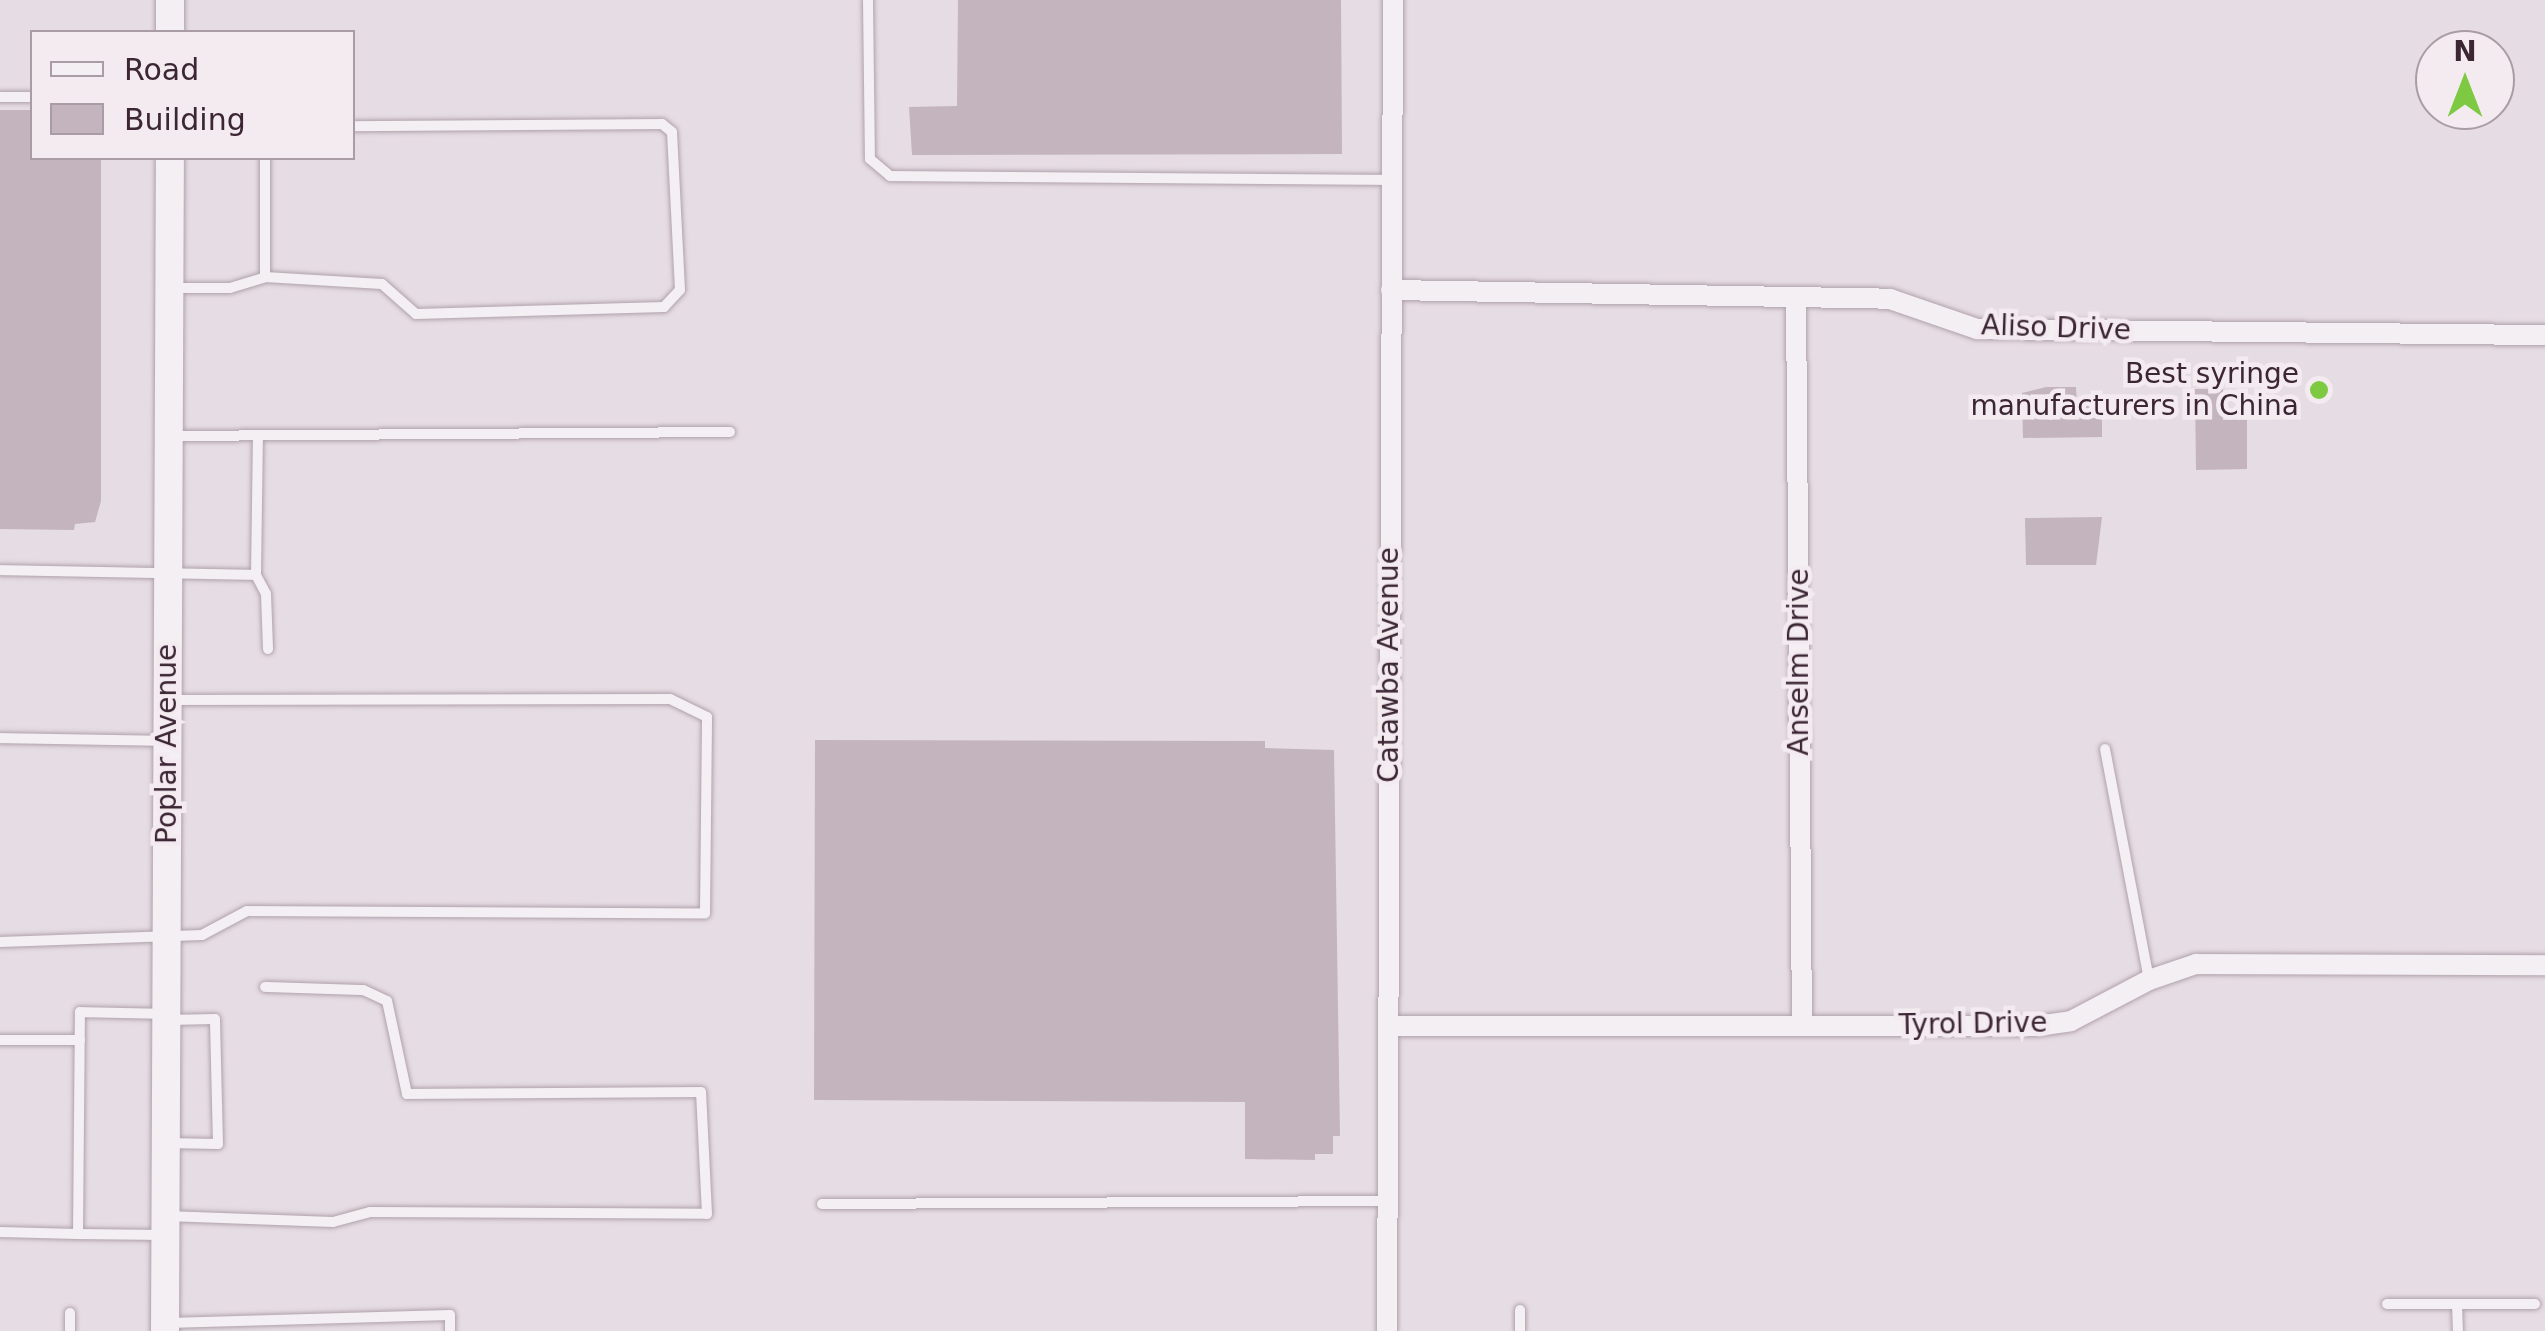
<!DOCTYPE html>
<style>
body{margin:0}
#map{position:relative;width:2545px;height:1331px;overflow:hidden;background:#e6dce3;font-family:"DejaVu Sans",sans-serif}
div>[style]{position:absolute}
.building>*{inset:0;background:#c3b4bd}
.roads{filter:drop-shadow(0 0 2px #b0a2ab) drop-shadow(0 0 2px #b0a2ab)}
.service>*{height:10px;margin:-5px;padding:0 5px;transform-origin:5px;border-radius:5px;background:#f4eff2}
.minor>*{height:20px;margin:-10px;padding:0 10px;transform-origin:10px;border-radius:10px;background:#f4eff2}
.tertiary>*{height:28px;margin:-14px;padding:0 14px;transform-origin:14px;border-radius:14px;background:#f4eff2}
.dots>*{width:28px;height:28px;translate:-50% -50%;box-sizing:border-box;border:5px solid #f4ebf1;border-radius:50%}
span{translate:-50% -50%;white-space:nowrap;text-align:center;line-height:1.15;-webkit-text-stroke:9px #f4ebf1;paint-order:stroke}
.street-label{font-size:28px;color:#3c2634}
.poi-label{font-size:28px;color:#3c2634}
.right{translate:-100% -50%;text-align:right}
.legend{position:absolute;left:30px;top:30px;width:325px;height:130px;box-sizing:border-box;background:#f4ebf1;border:2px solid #aa9ca5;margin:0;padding:12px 18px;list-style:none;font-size:30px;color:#3c2634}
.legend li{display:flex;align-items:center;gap:20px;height:50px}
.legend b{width:50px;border:2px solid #aa9ca5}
.north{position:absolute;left:2415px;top:30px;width:100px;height:100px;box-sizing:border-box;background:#f4ebf1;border:2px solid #aa9ca5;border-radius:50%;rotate:0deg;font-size:28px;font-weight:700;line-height:40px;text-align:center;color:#3c2634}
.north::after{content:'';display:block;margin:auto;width:35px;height:45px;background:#7dca42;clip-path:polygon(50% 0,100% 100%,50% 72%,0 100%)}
</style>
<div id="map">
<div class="building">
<div style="clip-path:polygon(958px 0,1341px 0,1342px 154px,912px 155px,909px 107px,957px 106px)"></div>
<div style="clip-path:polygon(0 110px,32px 110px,32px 158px,101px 158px,101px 501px,95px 522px,75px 524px,74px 530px,0 529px)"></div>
<div style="clip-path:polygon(2046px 387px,2076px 387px,2077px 406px,2102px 406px,2102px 437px,2023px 438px,2022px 393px)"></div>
<div style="clip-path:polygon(2195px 389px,2223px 389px,2223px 420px,2247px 420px,2247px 469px,2196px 470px)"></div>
<div style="clip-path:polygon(2102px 517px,2096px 565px,2026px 565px,2025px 518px)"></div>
<div style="clip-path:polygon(815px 740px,1265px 741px,1265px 748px,1334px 750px,1340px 1136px,1333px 1136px,1333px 1154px,1315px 1154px,1315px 1160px,1245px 1159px,1245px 1102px,814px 1100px)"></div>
</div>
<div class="roads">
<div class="service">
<div style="left:868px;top:0;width:159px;rotate:89.3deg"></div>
<div style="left:870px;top:159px;width:26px;rotate:40deg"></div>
<div style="left:890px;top:176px;width:502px;rotate:0.46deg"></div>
<div style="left:0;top:97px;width:32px"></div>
<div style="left:265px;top:277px;width:117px;rotate:3.4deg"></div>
<div style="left:382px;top:284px;width:45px;rotate:41.4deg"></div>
<div style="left:416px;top:314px;width:248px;rotate:-1.6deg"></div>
<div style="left:664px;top:307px;width:23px;rotate:-47deg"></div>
<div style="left:680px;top:290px;width:158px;rotate:-92.9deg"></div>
<div style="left:672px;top:132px;width:13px;rotate:-141deg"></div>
<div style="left:662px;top:124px;width:310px;rotate:179.6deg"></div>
<div style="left:172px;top:288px;width:58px"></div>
<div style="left:230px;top:288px;width:37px;rotate:-17deg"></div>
<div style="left:265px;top:277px;width:119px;rotate:-90deg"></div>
<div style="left:170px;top:436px;width:560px;rotate:-0.41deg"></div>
<div style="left:0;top:570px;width:256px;rotate:1.1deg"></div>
<div style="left:256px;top:575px;width:140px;rotate:-89.2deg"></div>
<div style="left:256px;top:575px;width:21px;rotate:62deg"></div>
<div style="left:266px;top:594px;width:55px;rotate:87.9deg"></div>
<div style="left:0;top:738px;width:167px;rotate:1deg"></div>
<div style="left:2105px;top:749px;width:234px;rotate:79.2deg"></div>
<div style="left:0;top:942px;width:202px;rotate:-2deg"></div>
<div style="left:202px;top:935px;width:51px;rotate:-28.1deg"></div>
<div style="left:247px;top:911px;width:458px;rotate:0.3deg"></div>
<div style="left:705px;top:913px;width:196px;rotate:-89.4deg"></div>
<div style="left:707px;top:717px;width:41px;rotate:-154.1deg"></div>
<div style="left:670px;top:699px;width:501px;rotate:179.89deg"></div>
<div style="left:0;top:1040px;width:80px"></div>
<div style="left:167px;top:1143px;width:51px;rotate:1.1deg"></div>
<div style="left:218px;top:1144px;width:125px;rotate:-91.4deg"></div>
<div style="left:215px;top:1019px;width:47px;rotate:178.8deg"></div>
<div style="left:822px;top:1204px;width:565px;rotate:-0.3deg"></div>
<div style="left:166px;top:1216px;width:167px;rotate:2.1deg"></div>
<div style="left:333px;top:1222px;width:38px;rotate:-15deg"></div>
<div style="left:370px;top:1212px;width:337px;rotate:0.3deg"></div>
<div style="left:707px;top:1214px;width:122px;rotate:-92.8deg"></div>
<div style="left:701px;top:1092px;width:294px;rotate:179.6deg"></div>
<div style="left:407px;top:1094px;width:95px;rotate:-102.1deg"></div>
<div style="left:387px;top:1001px;width:26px;rotate:-155deg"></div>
<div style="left:363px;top:990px;width:98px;rotate:-178.2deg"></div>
<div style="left:0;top:1232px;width:78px;rotate:1.5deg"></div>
<div style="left:164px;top:1235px;width:86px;rotate:-179.3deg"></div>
<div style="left:78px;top:1234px;width:222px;rotate:-89.5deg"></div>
<div style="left:80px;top:1012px;width:85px;rotate:1.3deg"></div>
<div style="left:2387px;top:1304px;width:70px"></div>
<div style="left:2457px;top:1304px;width:27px;rotate:88deg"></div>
<div style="left:2457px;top:1304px;width:78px"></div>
<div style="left:1520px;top:1310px;width:21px;rotate:90deg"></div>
<div style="left:70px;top:1313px;width:18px;rotate:90deg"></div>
<div style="left:167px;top:1323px;width:283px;rotate:-1.6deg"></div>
<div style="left:450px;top:1315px;width:16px;rotate:90deg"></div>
</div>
<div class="minor">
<div style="left:1391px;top:290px;width:499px;rotate:1deg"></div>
<div style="left:1890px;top:299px;width:92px;rotate:19deg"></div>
<div style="left:1977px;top:329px;width:568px;rotate:0.61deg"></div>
<div style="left:1796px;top:298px;width:728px;rotate:89.53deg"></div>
<div style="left:1389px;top:1026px;width:648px"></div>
<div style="left:2037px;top:1026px;width:34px;rotate:-8deg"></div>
<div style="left:2071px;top:1021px;width:88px;rotate:-27.7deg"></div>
<div style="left:2149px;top:980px;width:50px;rotate:-18.8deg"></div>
<div style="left:2196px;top:964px;width:349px;rotate:0.2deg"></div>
<div style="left:1387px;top:1331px;width:1331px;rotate:-89.74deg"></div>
</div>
<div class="tertiary">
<div style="left:170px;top:32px;width:32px;rotate:-90deg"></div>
<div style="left:165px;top:1331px;width:1173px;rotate:-89.76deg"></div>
</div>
</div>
<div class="dots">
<div style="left:2319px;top:390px;background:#7dca42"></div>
</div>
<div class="street-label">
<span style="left:2056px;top:328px;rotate:2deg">Aliso Drive</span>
<span style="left:1799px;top:662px;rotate:-90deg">Anselm Drive</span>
<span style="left:1389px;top:665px;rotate:-90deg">Catawba Avenue</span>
<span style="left:167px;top:744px;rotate:-90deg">Poplar Avenue</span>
<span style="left:1973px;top:1024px;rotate:-1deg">Tyrol Drive</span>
</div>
<div class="poi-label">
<span class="right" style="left:2299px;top:390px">Best syringe<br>manufacturers in China</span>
</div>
<ul class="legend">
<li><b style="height:12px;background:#f4eff2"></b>Road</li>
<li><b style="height:28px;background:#c3b4bd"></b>Building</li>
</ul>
<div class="north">N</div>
</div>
